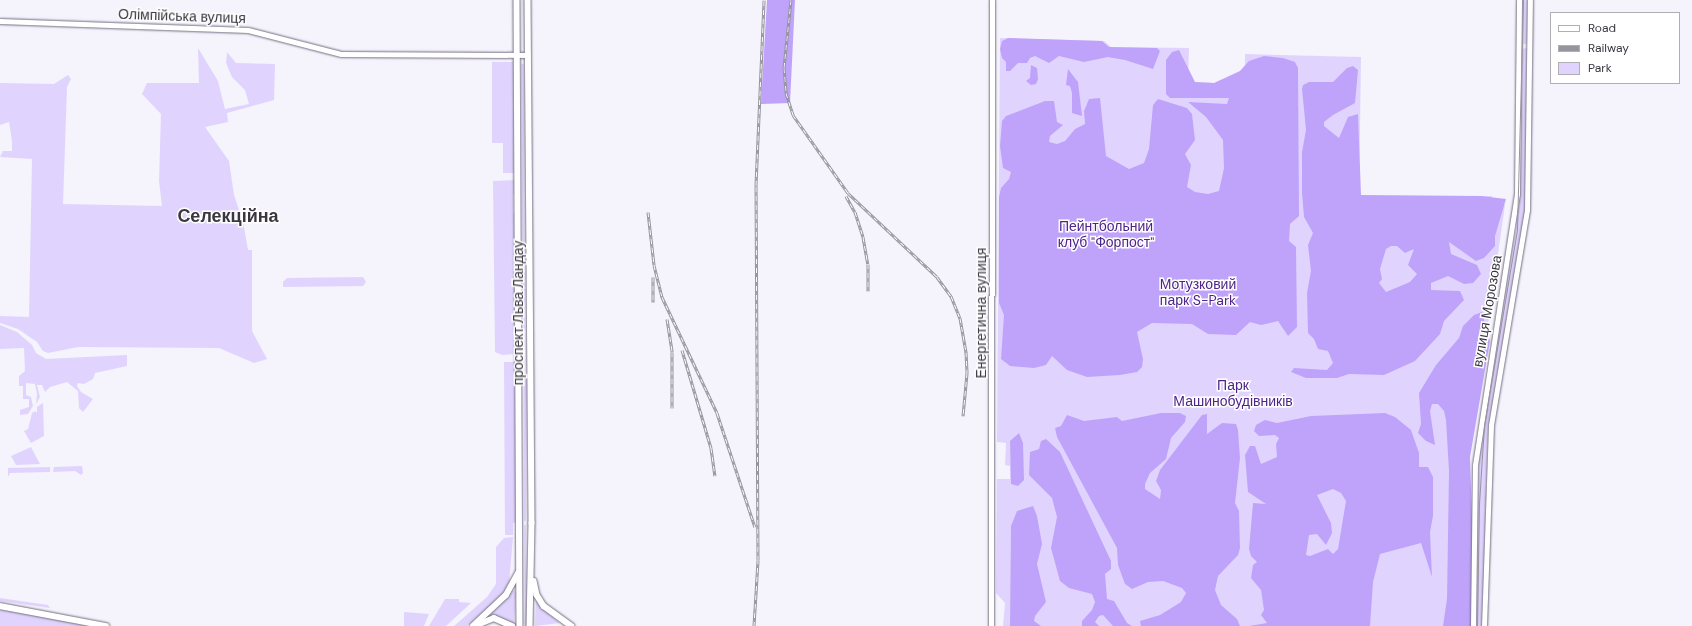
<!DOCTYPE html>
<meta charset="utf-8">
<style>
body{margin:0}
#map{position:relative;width:1692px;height:626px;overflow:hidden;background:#f5f3fc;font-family:"DM Sans",sans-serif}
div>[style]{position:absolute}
.green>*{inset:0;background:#e0d4fe}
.forest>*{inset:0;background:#bfa3fb}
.roads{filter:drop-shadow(0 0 1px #736e81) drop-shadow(0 0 1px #736e81)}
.secondary>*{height:5px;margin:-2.5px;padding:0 2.5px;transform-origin:2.5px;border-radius:2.5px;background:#fff}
.primary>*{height:5.5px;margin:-2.75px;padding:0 2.75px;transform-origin:2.75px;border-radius:2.75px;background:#fff}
.tram>*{height:1px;margin:-0.5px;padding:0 0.5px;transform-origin:0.5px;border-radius:0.5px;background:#96949d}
.rail>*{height:3px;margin-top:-1.5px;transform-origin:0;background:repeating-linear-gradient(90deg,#fff 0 4.5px,#96949d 0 9px);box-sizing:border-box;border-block:1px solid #96949d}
span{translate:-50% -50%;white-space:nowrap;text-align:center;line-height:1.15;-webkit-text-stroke:3px #fff;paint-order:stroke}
.street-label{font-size:14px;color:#3a3740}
.park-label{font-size:14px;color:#4e2488}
.district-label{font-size:18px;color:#3a3740;font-weight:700}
.legend{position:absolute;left:1550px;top:12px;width:130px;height:72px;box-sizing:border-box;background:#fff;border:1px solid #b0afb3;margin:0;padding:5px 7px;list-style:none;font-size:12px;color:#3a3740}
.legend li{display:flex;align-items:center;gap:8px;height:20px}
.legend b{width:20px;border:1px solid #b0afb3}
</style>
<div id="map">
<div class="green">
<div style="clip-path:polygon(1521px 0,1527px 0,1527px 44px,1520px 44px)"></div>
<div style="clip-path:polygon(1000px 38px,1104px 41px,1111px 47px,1189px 48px,1188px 82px,1245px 84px,1245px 54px,1361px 57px,1359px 197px,1492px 196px,1493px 203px,1505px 205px,1468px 465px,1464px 626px,1003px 626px,1005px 603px,996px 593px,997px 479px,1010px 479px,1010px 466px,1005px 465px,1006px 443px,997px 442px)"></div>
<div style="clip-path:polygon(198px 48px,218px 81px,225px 109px,249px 104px,245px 90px,232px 77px,226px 63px,227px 52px,236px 63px,275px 64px,274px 100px,227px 113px,228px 122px,205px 127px,229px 161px,234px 195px,243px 222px,248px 250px,252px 250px,252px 331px,267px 359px,254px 363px,219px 348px,78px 347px,48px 353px,43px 351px,37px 342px,18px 329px,0 323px,0 316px,29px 317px,32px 159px,0 157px,3px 151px,12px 151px,12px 141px,9px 122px,0 125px,0 83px,54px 84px,68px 75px,71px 79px,67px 87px,63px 204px,162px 206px,159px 181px,161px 114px,142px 94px,147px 83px,199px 83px)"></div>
<div style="clip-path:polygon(1527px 48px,1525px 210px,1488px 430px,1482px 626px,1475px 626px,1479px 461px,1483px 422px,1516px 227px,1520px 49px)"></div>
<div style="clip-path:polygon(492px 62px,515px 62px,516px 173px,503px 173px,503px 143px,492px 143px)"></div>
<div style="clip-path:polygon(521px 64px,524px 64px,525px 353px,523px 307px)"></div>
<div style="clip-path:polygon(516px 180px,516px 193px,513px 195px,513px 212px,517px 218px,517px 354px,502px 355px,495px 352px,493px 181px)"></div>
<div style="clip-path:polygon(363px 277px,366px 282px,363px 286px,283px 287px,283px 282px,287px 278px)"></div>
<div style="clip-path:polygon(0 325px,17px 332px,32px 345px,36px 353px,46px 359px,127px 355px,127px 366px,95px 373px,93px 379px,84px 384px,78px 383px,77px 386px,81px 392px,93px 399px,83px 412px,79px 408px,78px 391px,67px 382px,50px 387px,45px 392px,42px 385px,37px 385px,40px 397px,36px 404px,37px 394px,35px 384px,26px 383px,26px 395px,31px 397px,33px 406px,28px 414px,20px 415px,20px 410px,29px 407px,29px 399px,23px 399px,23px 386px,19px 386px,19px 376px,25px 371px,24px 348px,0 349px)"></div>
<div style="clip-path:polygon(504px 362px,518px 362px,516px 522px,513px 523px,513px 535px,505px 535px)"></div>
<div style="clip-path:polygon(524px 376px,527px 376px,526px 521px,524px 521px)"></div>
<div style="clip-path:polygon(43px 403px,44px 436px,31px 443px,24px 431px,28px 429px,32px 413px,35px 411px,37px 413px,37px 407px)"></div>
<div style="clip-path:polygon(31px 447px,40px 464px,16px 465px,11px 456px)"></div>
<div style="clip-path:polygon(82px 466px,83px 473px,81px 475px,75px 471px,53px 472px,54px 467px)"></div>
<div style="clip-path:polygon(50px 467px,50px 472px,10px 473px,8px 477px,8px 468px)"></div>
<div style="clip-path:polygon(524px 525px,526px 525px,527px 626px,525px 626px)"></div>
<div style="clip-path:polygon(513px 537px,509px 584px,501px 596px,467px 626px,454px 626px,487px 597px,496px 584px,496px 547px,504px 538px)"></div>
<div style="clip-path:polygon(513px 590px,516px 592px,514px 624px,491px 614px)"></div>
<div style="clip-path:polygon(0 598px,48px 605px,50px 608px,0 601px)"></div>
<div style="clip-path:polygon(445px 599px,459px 599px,459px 602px,471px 603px,446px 626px,429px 626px)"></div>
<div style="clip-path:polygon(536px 600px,544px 610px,560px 623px,535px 626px)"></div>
<div style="clip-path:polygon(0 610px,55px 618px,93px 626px,0 626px)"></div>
<div style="clip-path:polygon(404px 612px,429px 614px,424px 626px,404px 626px)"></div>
</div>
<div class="forest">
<div style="clip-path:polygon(767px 0,795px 0,790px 103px,761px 104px)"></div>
<div style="clip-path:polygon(1008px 38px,1102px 41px,1109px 47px,1157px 48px,1160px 51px,1153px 69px,1125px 60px,1108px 57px,1084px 62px,1059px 56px,1049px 63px,1035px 56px,1030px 58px,1027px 63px,1018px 63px,1010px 71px,1006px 71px,1006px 62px,1002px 58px,1000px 49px,1002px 41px)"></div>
<div style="clip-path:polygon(1179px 50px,1195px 82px,1214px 83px,1240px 71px,1249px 61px,1264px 56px,1283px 58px,1295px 62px,1298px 68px,1299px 216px,1290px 224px,1289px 241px,1296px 247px,1297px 327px,1288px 336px,1278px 321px,1261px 325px,1250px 322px,1236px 335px,1208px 334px,1192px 324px,1152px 323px,1137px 332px,1143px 359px,1142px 367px,1137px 372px,1120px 375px,1087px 377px,1067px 370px,1052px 356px,1046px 365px,1034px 368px,1010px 366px,1001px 359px,1004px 315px,999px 303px,999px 197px,1001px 188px,1009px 179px,1011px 172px,1003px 168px,1000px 146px,1002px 121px,1006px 116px,1045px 101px,1054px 101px,1057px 122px,1063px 125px,1050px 136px,1049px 142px,1057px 144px,1065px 141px,1075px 129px,1085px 124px,1084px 111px,1089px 99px,1100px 98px,1106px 156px,1129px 169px,1144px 163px,1149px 149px,1153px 105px,1158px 99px,1187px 108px,1192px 114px,1195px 140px,1185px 154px,1191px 165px,1187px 187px,1195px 192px,1208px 194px,1219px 191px,1224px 168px,1223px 140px,1206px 117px,1188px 102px,1227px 104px,1229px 98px,1170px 98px,1166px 94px,1166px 60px,1172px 52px)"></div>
<div style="clip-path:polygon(1031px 65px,1037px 68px,1038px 79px,1036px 84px,1031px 85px,1026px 81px,1030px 78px)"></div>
<div style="clip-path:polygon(evenodd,1353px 66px,1358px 70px,1355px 103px,1333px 115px,1324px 122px,1324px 126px,1339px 138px,1348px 117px,1358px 114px,1361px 195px,1481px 196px,1506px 199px,1495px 236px,1495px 246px,1484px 258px,1476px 261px,1449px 242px,1451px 254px,1477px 265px,1481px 274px,1473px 283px,1464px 284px,1448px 276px,1431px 283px,1431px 290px,1460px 291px,1464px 300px,1444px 321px,1440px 334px,1415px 361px,1384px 375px,1349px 374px,1337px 378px,1306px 378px,1291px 372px,1294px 368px,1327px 370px,1333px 363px,1328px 351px,1318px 349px,1314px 339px,1308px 333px,1307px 293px,1311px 271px,1308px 245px,1313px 233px,1304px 217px,1302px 193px,1302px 152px,1306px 130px,1302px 89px,1303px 85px,1309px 82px,1333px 82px,1347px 68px,1353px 66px,1391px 246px,1397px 246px,1405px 253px,1414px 249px,1408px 265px,1417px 274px,1410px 282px,1386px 292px,1379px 283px,1382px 279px,1380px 269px,1386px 249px,1391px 246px)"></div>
<div style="clip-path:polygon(1068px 69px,1078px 82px,1082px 116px,1072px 113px,1072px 93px,1070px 86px,1066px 85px)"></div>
<div style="clip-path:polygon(1482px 312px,1490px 341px,1470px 457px,1473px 550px,1471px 626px,1443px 626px,1447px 599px,1449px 471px,1446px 420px,1444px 411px,1438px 404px,1432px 404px,1430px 411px,1435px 445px,1426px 441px,1418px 433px,1421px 424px,1419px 393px,1436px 365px,1459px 338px,1463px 326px,1474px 315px)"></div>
<div style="clip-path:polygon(1161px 413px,1180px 413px,1186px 416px,1185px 422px,1171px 438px,1166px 459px,1150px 473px,1145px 484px,1145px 489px,1160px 499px,1161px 490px,1156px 481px,1160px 470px,1202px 415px,1207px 414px,1207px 434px,1222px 423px,1236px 424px,1238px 430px,1240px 458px,1235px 503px,1239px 511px,1240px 548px,1238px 555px,1218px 576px,1215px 590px,1221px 605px,1237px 619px,1240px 626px,1141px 626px,1140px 621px,1160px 615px,1181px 602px,1186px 593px,1182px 588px,1163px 581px,1148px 582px,1132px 589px,1125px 584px,1118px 565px,1117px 548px,1057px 437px,1055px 428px,1061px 426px,1067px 415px,1084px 421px,1117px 417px,1122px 421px)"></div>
<div style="clip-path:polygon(evenodd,1385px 413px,1395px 417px,1411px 430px,1419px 453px,1419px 467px,1428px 467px,1433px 477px,1433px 516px,1430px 532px,1432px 577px,1421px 543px,1380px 554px,1373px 582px,1370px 626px,1249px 626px,1267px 623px,1261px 615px,1264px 610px,1261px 590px,1251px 578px,1253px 565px,1257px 562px,1251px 556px,1249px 549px,1253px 503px,1266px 504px,1248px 492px,1245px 455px,1250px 446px,1255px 446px,1261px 464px,1277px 457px,1276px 444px,1279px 438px,1275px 435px,1259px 436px,1254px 431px,1256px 425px,1265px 420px,1277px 423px,1311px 416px,1385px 413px,1333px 489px,1341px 493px,1346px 501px,1338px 549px,1333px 554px,1328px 549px,1310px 556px,1306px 555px,1309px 535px,1317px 534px,1326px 545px,1332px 533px,1331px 523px,1317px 495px,1333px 489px)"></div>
<div style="clip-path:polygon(1019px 433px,1023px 443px,1024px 480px,1018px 486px,1011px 484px,1010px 441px)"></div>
<div style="clip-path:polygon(1046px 439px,1060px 452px,1111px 561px,1111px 569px,1105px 574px,1107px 599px,1114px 601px,1127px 623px,1132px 626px,1113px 626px,1103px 615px,1099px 616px,1095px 622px,1099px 626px,1082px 626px,1082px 621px,1092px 610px,1095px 602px,1092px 594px,1069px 588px,1060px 581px,1051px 548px,1057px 517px,1052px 498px,1029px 475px,1030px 452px,1039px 449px,1041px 441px)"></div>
<div style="clip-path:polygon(1033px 506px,1037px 516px,1042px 544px,1037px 564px,1046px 602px,1035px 616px,1034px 621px,1041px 626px,1010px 626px,1011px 526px,1017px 511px)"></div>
</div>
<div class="roads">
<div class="secondary">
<div style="left:0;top:21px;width:248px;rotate:2.1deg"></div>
<div style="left:248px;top:30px;width:96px;rotate:14.5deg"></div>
<div style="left:341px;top:54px;width:187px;rotate:0.3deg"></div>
<div style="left:991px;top:626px;width:626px;rotate:-89.91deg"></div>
<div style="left:1473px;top:626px;width:161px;rotate:-89.3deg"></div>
<div style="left:1475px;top:465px;width:274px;rotate:-81.2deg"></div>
<div style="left:1517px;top:194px;width:194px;rotate:-89.4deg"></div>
<div style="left:1484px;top:626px;width:201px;rotate:-88deg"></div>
<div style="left:1491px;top:425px;width:218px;rotate:-80.5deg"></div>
<div style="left:1527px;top:210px;width:210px;rotate:-89.2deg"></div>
</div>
<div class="primary">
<div style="left:517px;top:0;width:626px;rotate:89.73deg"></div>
<div style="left:528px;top:0;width:523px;rotate:89.56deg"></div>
<div style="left:532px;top:523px;width:103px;rotate:91.1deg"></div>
<div style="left:534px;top:581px;width:14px;rotate:78deg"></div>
<div style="left:537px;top:595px;width:13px;rotate:58deg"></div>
<div style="left:544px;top:606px;width:34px;rotate:36deg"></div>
<div style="left:0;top:606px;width:108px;rotate:10.7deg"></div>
<div style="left:477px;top:625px;width:18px;rotate:-22deg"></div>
<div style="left:494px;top:618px;width:20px;rotate:24deg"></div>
<div style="left:473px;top:626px;width:45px;rotate:-43.2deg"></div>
<div style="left:506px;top:595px;width:25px;rotate:-61deg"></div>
</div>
</div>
<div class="tram">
<div style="left:1477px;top:626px;width:122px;rotate:-89.1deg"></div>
<div style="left:1479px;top:504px;width:79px;rotate:-86.4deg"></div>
<div style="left:1484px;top:425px;width:199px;rotate:-80.4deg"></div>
<div style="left:1517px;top:229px;width:229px;rotate:-88.5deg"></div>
</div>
<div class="rail">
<div style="left:791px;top:0;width:68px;rotate:95.9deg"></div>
<div style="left:784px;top:68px;width:25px;rotate:85deg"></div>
<div style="left:786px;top:93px;width:23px;rotate:72deg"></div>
<div style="left:793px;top:115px;width:95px;rotate:54.8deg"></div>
<div style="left:848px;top:193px;width:122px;rotate:43.3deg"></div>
<div style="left:937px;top:277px;width:24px;rotate:54deg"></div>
<div style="left:951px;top:296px;width:24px;rotate:68deg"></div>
<div style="left:960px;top:318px;width:35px;rotate:80deg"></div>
<div style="left:966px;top:352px;width:21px;rotate:87deg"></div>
<div style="left:967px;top:373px;width:43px;rotate:95.3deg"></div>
<div style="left:846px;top:196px;width:18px;rotate:61deg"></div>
<div style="left:855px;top:212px;width:26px;rotate:72deg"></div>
<div style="left:863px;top:237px;width:27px;rotate:80deg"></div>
<div style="left:868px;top:264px;width:27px;rotate:90deg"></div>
<div style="left:648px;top:212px;width:53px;rotate:83.5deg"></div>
<div style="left:654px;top:265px;width:33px;rotate:76deg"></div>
<div style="left:662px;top:297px;width:128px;rotate:64.6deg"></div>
<div style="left:717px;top:413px;width:120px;rotate:71.6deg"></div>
<div style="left:653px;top:277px;width:25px;rotate:90deg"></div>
<div style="left:667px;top:319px;width:33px;rotate:81deg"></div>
<div style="left:672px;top:352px;width:56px;rotate:90deg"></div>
<div style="left:682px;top:350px;width:102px;rotate:73.5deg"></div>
<div style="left:711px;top:448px;width:28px;rotate:82deg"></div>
<div style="left:754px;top:626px;width:66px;rotate:-86.5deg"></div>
<div style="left:758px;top:560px;width:375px;rotate:-90.3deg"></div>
<div style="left:756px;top:185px;width:185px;rotate:-87.5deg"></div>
</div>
<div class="street-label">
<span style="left:182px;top:16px;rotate:2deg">Олімпійська вулиця</span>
<span style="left:1487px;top:311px;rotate:-80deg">вулиця Морозова</span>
<span style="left:518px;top:313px;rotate:-90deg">проспект Льва Ландау</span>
<span style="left:981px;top:313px;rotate:-90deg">Енергетична вулиця</span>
</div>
<div class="park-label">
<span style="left:1106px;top:234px">Пейнтбольний<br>клуб "Форпост"</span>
<span style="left:1198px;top:292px">Мотузковий<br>парк S-Park</span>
<span style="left:1233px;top:393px">Парк<br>Машинобудівників</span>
</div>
<div class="district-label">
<span style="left:228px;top:216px">Селекційна</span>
</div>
<ul class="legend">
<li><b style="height:5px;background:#fff"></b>Road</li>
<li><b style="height:5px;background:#96949d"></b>Railway</li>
<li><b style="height:11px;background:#e0d4fe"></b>Park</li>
</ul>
</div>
